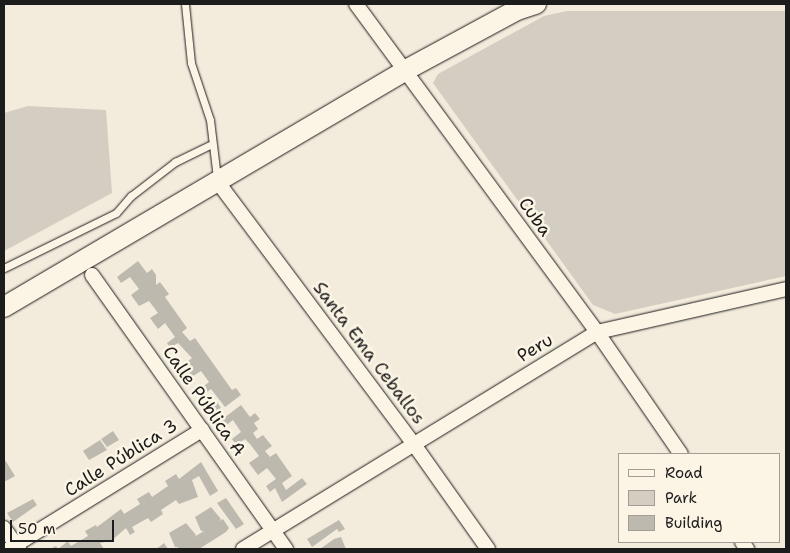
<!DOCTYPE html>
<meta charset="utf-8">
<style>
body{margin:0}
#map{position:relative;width:790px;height:553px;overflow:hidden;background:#f3ecdd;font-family:"Shantell Sans",sans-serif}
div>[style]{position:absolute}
.green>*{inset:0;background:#d3cec1}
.building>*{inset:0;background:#beb9ae}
.roads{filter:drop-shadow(0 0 1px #1c1c1c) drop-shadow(0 0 1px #1c1c1c)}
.lane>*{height:7px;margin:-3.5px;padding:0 3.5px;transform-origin:3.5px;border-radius:3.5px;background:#fcf5e5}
.street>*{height:14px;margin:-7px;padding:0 7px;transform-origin:7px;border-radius:7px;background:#fcf5e5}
.secondary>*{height:20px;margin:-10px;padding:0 10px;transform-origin:10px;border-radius:10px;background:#fcf5e5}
span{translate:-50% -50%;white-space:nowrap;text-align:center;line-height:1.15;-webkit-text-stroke:5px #fcf5e5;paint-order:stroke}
.street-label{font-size:18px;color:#1c1c1c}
.frame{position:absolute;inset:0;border:5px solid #1c1c1c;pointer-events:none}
.legend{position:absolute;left:618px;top:453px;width:162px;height:90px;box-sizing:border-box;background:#fcf5e5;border:1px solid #a29e95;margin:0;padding:6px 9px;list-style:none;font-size:15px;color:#1c1c1c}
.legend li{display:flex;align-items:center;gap:10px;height:25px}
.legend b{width:25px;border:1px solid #a29e95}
.scale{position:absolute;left:10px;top:520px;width:104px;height:22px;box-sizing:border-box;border:2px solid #1c1c1c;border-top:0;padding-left:6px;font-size:15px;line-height:18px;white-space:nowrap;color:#1c1c1c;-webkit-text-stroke:4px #fcf5e5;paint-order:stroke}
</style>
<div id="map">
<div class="green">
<div style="clip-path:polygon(567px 11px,786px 11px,786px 276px,615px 314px,593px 305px,433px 83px,438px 74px,544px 16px)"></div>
<div style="clip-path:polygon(28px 106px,106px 110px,112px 193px,4px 251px,4px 113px)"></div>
</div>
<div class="building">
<div style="clip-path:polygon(138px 261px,147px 273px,152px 269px,156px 275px,156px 285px,160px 282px,169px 294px,165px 297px,187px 328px,182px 332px,190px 341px,195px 338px,232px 390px,236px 388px,241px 395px,225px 407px,211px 389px,203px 395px,199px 390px,209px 382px,201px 371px,190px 378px,182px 366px,192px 358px,178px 343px,170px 348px,167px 343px,175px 337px,165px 323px,158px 329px,150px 318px,158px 313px,149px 301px,139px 306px,131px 295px,139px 289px,130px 277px,121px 283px,117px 277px)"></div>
<div style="clip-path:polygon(217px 402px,221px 408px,211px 416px,207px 410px)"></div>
<div style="clip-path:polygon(241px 405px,250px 417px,255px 413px,260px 419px,254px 423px,258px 429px,253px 433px,257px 439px,263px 435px,272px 446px,265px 451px,270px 457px,276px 453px,292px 476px,282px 483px,286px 490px,302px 478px,307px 484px,282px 502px,275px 488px,270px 492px,266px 486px,276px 479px,267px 468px,258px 475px,249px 463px,259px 456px,250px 444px,245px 439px,236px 445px,232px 439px,241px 432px,233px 420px,224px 427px,220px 421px)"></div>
<div style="clip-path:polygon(113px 431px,119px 440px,107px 447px,101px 439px)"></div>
<div style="clip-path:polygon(100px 440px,107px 450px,89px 460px,83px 451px)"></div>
<div style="clip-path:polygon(5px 460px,15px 476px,6px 481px,4px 480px)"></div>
<div style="clip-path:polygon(201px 462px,218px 491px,210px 496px,199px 476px,192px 480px,198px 497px,179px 504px,176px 500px,161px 510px,163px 514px,151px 522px,148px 518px,132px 527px,135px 532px,130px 535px,126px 528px,111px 541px,100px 543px,104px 549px,50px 549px,56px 546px,58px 549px,68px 541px,71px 546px,88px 536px,85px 531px,96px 525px,97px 527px,121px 509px,124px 514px,140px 504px,137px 499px,149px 492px,152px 497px,168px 486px,165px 481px,176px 474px,179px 479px)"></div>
<div style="clip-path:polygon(226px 498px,244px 524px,236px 529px,217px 503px)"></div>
<div style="clip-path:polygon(33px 499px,37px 505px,13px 522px,7px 513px)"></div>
<div style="clip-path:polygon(211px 507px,221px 519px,219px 521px,223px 519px,229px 528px,226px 532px,199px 549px,175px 549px,179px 547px,175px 547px,169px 533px,186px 523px,196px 535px,194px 537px,204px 531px,201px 531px,195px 517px)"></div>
<div style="clip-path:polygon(339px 520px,345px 529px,339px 532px,337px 529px,312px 547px,307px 539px)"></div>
<div style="clip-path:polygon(24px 521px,29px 529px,24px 533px,18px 524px)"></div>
<div style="clip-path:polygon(341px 537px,346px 549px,320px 549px,334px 539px)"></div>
<div style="clip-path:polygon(164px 543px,168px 549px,155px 549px,159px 547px)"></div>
</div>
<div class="roads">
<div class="lane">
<div style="left:185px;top:4px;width:59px;rotate:84.2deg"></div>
<div style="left:191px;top:63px;width:60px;rotate:71.6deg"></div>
<div style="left:210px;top:120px;width:58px;rotate:83.1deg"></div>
<div style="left:4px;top:268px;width:125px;rotate:-26.2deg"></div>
<div style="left:116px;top:213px;width:23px;rotate:-49deg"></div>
<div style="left:131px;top:196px;width:56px;rotate:-37.7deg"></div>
<div style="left:175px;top:162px;width:39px;rotate:-26deg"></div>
</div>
<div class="street">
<div style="left:356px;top:4px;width:407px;rotate:53.7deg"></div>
<div style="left:597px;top:332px;width:148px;rotate:55.5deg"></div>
<div style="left:217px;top:181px;width:327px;rotate:53.2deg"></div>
<div style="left:413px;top:443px;width:130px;rotate:54.7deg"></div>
<div style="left:92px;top:275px;width:336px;rotate:54.7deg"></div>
<div style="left:4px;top:528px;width:26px;rotate:54deg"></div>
<div style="left:742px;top:542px;width:9px;rotate:54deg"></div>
<div style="left:9px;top:549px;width:227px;rotate:-31.7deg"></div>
<div style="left:243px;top:549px;width:415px;rotate:-31.5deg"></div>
<div style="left:597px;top:332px;width:194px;rotate:-12.8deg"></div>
</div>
<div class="secondary">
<div style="left:4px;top:307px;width:464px;rotate:-30.5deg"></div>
<div style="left:404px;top:71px;width:128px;rotate:-28.4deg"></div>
<div style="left:517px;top:10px;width:20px;rotate:-18deg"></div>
</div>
</div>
<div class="street-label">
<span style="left:535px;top:217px;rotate:54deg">Cuba</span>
<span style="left:535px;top:348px;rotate:-31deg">Peru</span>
<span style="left:369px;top:353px;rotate:53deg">Santa Ema Ceballos</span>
<span style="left:204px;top:401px;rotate:55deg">Calle Pública A</span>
<span style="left:121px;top:458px;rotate:-32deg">Calle Pública 3</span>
</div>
<div class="frame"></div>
<ul class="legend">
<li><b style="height:6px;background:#fcf5e5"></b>Road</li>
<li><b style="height:14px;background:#d3cec1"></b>Park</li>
<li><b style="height:14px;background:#beb9ae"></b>Building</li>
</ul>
<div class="scale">50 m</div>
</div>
